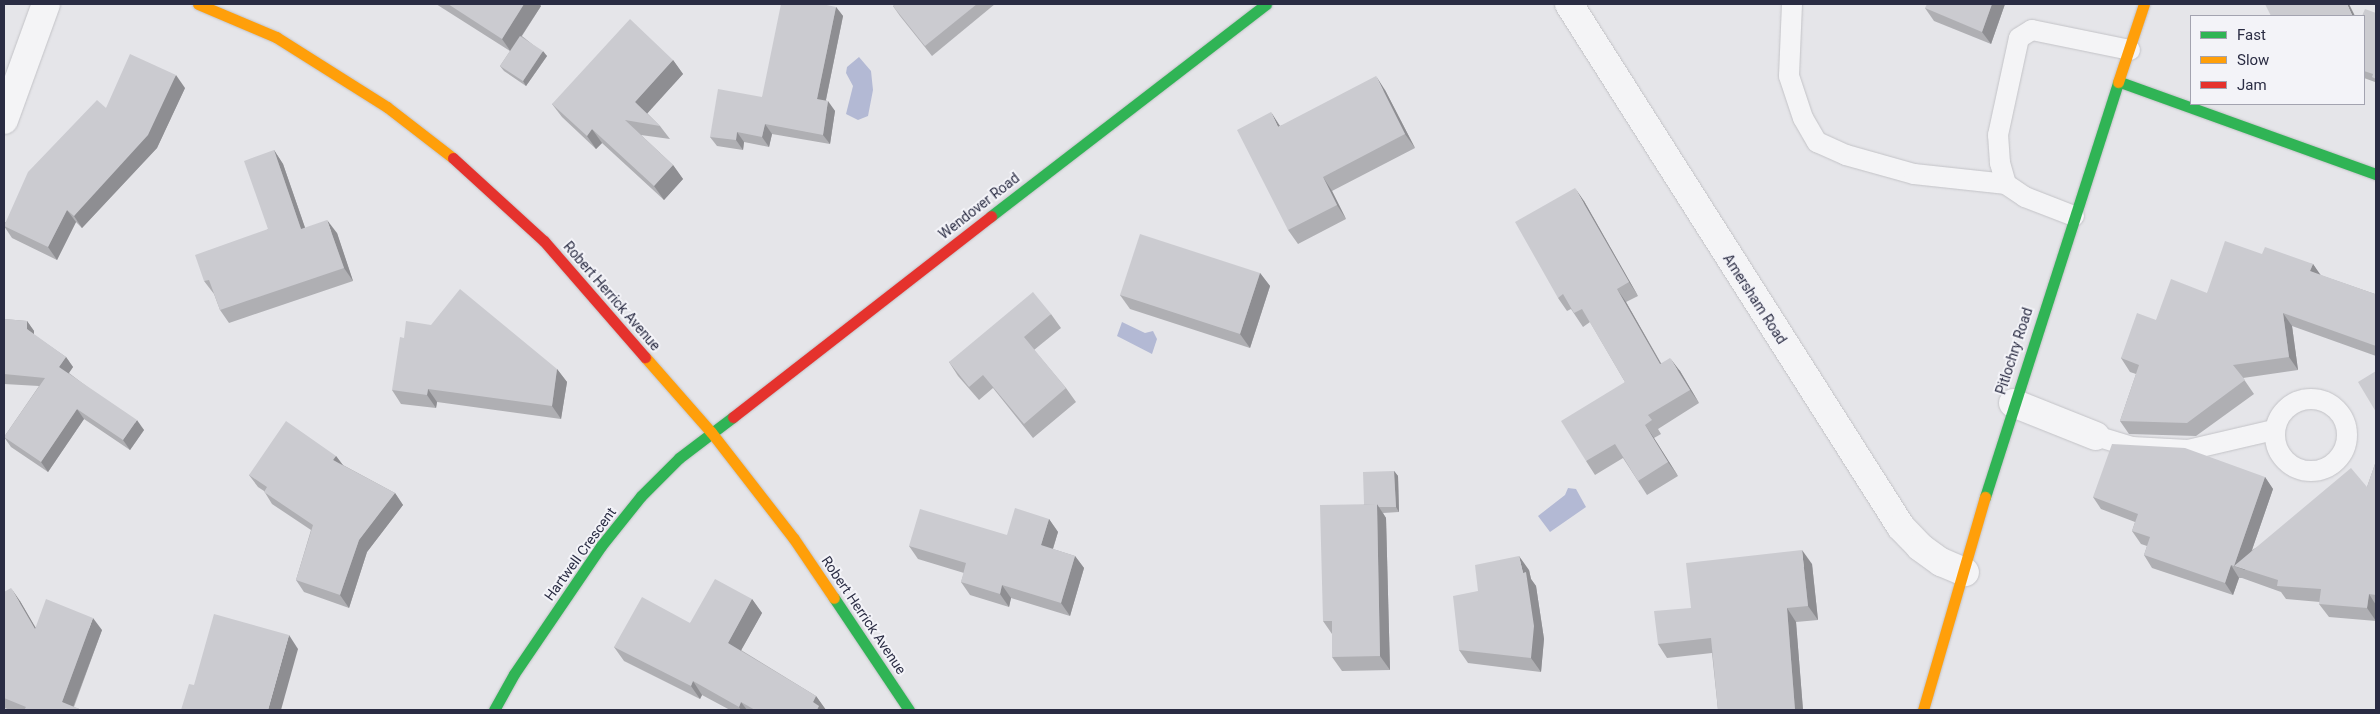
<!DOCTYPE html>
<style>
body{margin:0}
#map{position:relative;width:2380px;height:714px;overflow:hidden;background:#e5e5e9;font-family:Roboto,sans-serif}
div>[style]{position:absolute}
.water>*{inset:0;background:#b3b9d4}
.roads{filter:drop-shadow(0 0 1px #c3c3c7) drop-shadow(0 0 1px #c3c3c7)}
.lane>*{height:20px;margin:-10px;padding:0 10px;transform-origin:10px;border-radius:10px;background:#f4f4f6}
.lane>.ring{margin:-10px;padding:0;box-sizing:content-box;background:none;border:20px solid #f4f4f6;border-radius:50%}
.street>*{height:28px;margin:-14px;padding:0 14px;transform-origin:14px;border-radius:14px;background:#f4f4f6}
.fast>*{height:11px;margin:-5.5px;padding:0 5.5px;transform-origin:5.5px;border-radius:5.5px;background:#30b455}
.slow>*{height:11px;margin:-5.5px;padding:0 5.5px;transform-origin:5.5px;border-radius:5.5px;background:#ff9f0a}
.jam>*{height:11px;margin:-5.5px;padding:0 5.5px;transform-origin:5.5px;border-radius:5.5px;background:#e5322d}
.wall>*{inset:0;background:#afafb3}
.shaded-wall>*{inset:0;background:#8e8e92}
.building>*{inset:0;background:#cbcbd0}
span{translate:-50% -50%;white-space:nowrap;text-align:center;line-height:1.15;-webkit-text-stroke:4px #f3f3f8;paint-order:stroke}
.street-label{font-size:14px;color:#2a2c43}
.frame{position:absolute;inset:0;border:5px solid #2a2c43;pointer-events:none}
.legend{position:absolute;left:2190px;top:15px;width:175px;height:90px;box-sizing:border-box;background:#f3f3f8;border:1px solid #a3a3b0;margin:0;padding:6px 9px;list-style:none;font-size:15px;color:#2a2c43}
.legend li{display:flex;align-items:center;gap:10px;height:25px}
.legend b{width:25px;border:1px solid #a3a3b0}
</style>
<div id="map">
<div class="water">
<div style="clip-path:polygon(859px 57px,871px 71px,873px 90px,868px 116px,858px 120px,846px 114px,853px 86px,846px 73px,847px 67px)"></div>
<div style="clip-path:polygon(1122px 322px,1145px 333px,1153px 331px,1157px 339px,1152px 354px,1117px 336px)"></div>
<div style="clip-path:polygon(1568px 488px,1576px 489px,1586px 507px,1550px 532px,1538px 516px,1565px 495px)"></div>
</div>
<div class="roads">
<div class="lane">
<div style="left:1792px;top:4px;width:72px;rotate:92.4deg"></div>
<div style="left:1789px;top:76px;width:44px;rotate:71.6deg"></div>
<div style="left:1803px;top:118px;width:28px;rotate:60deg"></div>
<div style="left:1817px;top:142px;width:32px;rotate:24deg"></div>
<div style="left:1846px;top:155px;width:71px;rotate:15.6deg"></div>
<div style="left:1914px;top:174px;width:93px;rotate:6.2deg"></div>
<div style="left:2074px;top:216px;width:53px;rotate:-158.8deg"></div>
<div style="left:2025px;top:197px;width:23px;rotate:-146deg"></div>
<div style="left:2006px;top:184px;width:22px;rotate:-106deg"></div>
<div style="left:2000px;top:163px;width:28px;rotate:-94deg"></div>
<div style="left:1998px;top:135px;width:99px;rotate:-77.8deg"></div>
<div style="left:2019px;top:38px;width:15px;rotate:-32deg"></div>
<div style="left:2032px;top:30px;width:100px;rotate:11.5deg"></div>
<div class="ring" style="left:2275px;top:399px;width:52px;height:52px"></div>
<div style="left:2096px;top:436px;width:38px;rotate:17deg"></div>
<div style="left:2132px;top:447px;width:56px;rotate:3.1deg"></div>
<div style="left:2188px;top:450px;width:88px;rotate:-13.1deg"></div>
</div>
<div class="street">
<div style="left:1569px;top:4px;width:619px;rotate:57.59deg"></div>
<div style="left:1901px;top:527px;width:28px;rotate:46deg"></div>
<div style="left:1920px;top:547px;width:26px;rotate:36deg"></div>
<div style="left:1941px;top:562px;width:26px;rotate:23deg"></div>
<div style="left:4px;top:120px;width:123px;rotate:-70.1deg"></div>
<div style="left:2013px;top:403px;width:89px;rotate:21.7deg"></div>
</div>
<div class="fast">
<div style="left:2120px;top:82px;width:272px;rotate:19.8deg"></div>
<div style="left:991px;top:216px;width:347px;rotate:-37.6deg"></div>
<div style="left:1985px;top:497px;width:436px;rotate:-72.2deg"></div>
<div style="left:834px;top:598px;width:135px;rotate:56.2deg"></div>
<div style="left:494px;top:710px;width:41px;rotate:-60.9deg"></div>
<div style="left:514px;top:674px;width:155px;rotate:-55.8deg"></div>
<div style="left:601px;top:546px;width:64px;rotate:-51.3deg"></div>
<div style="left:641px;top:496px;width:54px;rotate:-45deg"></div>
<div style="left:679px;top:458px;width:68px;rotate:-37.2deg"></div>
</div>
<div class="slow">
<div style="left:198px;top:4px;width:85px;rotate:22.9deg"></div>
<div style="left:276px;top:37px;width:131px;rotate:32.2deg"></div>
<div style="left:387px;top:107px;width:83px;rotate:37.7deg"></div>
<div style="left:2118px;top:82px;width:82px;rotate:-71.6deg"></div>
<div style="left:645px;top:357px;width:100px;rotate:48.7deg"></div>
<div style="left:711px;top:432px;width:135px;rotate:52.2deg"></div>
<div style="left:794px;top:539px;width:71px;rotate:55.9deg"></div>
<div style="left:1923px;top:710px;width:222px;rotate:-73.8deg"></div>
</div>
<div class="jam">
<div style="left:453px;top:158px;width:123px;rotate:42.4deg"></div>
<div style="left:544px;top:241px;width:154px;rotate:49deg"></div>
<div style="left:733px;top:417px;width:327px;rotate:-37.9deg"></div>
</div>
</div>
<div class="wall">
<div style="clip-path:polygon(436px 4px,539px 4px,541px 6px,522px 36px,547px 56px,526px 86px,504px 71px,500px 66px,510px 51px)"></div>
<div style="clip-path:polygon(896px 4px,995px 4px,932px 56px,900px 16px,893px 6px)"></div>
<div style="clip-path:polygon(2005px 4px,1991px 44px,1934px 21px,1925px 8px)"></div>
<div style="clip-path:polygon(836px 7px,843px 16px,826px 100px,835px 111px,830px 144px,772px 134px,769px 147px,744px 142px,743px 150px,717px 146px,710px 137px,762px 97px)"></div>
<div style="clip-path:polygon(2376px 13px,2376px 84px,2375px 82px,2364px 78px,2364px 16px)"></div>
<div style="clip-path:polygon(673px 60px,683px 74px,647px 113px,660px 126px,670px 139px,641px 135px,673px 165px,683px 179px,664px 200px,602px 143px,596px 149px,562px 117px,552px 104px)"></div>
<div style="clip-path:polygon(185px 88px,157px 148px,82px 228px,76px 222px,57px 260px,12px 238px,4px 226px,4px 224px,106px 108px)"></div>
<div style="clip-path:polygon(1385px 90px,1415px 148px,1332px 191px,1346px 219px,1298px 244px,1288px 230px,1280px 126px)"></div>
<div style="clip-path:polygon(274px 150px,283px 164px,305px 228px,337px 233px,353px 281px,229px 323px,220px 310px,214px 294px,204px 281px,268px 229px)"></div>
<div style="clip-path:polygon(1584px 201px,1638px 296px,1626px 302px,1661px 363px,1680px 371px,1699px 403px,1658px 429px,1661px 434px,1654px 438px,1678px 476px,1647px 495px,1623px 458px,1595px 475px,1586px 461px,1625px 382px,1590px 322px,1583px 327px,1571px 309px,1567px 311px,1558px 298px)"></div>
<div style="clip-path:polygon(2262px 254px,2313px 264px,2320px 275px,2375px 294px,2376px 292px,2376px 356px,2292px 326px,2298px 370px,2243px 378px,2254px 394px,2196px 436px,2129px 434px,2120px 421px,2136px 374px,2130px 372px,2121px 358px,2156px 320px,2207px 293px)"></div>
<div style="clip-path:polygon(1260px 273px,1270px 286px,1250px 348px,1130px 309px,1120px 295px)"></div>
<div style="clip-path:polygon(1051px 314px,1061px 328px,1034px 350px,1066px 388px,1076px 402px,1033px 438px,993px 388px,979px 400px,958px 376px,949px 362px)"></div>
<div style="clip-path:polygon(4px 319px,27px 321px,34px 331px,34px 335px,66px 357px,73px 367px,69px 373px,144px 430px,130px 450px,84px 419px,48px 472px,11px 447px,4px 437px,39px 386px,4px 384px)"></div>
<div style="clip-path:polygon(557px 369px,567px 382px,561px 419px,437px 402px,436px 408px,401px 404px,392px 390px)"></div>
<div style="clip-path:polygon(336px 456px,343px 465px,395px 493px,403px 505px,367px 552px,349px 608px,304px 592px,296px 580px,311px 530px,272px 504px,264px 491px,258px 487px,249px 475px)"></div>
<div style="clip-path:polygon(2376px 461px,2376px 621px,2329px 617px,2319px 604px,2320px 602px,2286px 599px,2281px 592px,2242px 578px,2239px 578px,2233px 595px,2152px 568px,2144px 555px,2147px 546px,2141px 544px,2132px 531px,2135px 522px,2101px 509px,2093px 497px,2265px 477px,2273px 489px,2252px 550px,2367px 487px)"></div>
<div style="clip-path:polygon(1394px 471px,1398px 476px,1399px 512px,1383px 513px,1386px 518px,1390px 670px,1342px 671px,1332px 657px,1332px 634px,1323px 621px,1364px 504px)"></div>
<div style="clip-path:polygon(1049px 519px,1058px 532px,1053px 549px,1075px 556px,1084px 568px,1070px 616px,1011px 598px,1009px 607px,970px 595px,961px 582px,964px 573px,918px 559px,909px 546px,1007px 535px)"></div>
<div style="clip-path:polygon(1812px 564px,1818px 620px,1796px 622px,1803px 710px,1718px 710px,1712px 653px,1667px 658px,1658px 644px,1691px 608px)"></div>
<div style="clip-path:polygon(1529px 570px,1531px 579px,1536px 586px,1544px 639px,1541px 672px,1468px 663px,1459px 650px,1478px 591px)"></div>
<div style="clip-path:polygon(752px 599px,762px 613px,741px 650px,816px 696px,826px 710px,730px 710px,702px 695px,700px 699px,624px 661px,614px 647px,690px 623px)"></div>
<div style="clip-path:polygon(20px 601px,35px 627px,102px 630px,74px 707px,82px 710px,11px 710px,4px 708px,4px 661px)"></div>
</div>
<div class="shaded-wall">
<div style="clip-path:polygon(524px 4px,539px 4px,541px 6px,511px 52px,502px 39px)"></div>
<div style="clip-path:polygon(1992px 4px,2005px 4px,1991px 44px,1982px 32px)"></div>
<div style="clip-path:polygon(2347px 4px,2349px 4px,2355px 16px,2353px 16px,2352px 15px)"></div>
<div style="clip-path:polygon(836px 7px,843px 16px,824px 109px,817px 99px)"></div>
<div style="clip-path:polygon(543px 51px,547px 56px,526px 86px,523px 81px)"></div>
<div style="clip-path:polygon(673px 60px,683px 74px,645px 116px,635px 102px)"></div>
<div style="clip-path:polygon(176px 75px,185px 88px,157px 148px,82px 228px,74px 216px)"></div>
<div style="clip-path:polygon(1376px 76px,1385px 90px,1415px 148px,1405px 134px)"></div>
<div style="clip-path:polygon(828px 101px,835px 111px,830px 144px,823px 135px)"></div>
<div style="clip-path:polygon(1271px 112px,1280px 126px,1278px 127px)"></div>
<div style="clip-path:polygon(765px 124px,772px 134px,769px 147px,762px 137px)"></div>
<div style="clip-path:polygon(592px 129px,602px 143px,596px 149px,587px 136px)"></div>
<div style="clip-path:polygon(737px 132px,744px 142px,743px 150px,736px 140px)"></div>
<div style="clip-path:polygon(274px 150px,283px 164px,310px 242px,301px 229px)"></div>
<div style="clip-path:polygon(673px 165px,683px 179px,664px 200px,654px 186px)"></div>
<div style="clip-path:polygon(1323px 177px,1332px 191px,1346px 219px,1337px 205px)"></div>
<div style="clip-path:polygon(1575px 188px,1584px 201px,1638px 296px,1629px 282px)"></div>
<div style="clip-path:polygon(67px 210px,76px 222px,57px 260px,48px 247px)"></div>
<div style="clip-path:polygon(327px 220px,337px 233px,353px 281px,344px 268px)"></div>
<div style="clip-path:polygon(2313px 264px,2322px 277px,2310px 271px)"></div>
<div style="clip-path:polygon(1260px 273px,1270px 286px,1250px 348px,1240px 334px)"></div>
<div style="clip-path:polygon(1617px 289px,1626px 302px,1669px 378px,1660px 364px)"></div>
<div style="clip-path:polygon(2283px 313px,2292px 326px,2298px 370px,2289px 357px)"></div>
<div style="clip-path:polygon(27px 321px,34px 331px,34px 339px,27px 329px)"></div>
<div style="clip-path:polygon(66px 357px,73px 367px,66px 377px,59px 367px)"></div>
<div style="clip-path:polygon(1670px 358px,1680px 371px,1699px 403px,1690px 390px)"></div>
<div style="clip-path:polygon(557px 369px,567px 382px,561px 419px,552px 406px)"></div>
<div style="clip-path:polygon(428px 389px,437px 402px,436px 408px,427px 395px)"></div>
<div style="clip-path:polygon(77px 409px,84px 419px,48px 472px,41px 462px)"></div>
<div style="clip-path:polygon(137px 420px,144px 430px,130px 450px,123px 440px)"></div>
<div style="clip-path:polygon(1645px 425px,1654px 438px,1678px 476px,1668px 462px)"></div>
<div style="clip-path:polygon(336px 456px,345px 468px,333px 460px)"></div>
<div style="clip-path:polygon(1394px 471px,1398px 476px,1399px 512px,1396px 507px)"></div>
<div style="clip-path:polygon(2265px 477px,2273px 489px,2245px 570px,2234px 566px,2242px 579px,2234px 566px)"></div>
<div style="clip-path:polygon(395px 493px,403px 505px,367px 552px,349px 608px,340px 595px,359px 540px)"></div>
<div style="clip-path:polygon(1377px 504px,1386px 518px,1390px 670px,1380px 656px)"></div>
<div style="clip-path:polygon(1049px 519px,1058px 532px,1050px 558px,1041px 545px)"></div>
<div style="clip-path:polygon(1802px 550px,1812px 564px,1818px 620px,1808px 606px)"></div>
<div style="clip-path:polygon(1075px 556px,1084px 568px,1070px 616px,1061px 603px)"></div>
<div style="clip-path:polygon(1519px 556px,1529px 570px,1531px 579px,1536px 586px,1544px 639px,1541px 672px,1531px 658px,1523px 573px)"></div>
<div style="clip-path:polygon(2231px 565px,2239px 578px,2233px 595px,2225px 583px)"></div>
<div style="clip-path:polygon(1002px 585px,1011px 598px,1009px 607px,1000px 594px)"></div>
<div style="clip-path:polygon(11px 588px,20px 601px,44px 642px,35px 629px)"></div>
<div style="clip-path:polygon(2369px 594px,2376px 605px,2376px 621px,2367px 608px)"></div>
<div style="clip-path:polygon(752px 599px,762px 613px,738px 656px,728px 643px)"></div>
<div style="clip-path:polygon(1787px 608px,1796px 622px,1803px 710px,1795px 710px)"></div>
<div style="clip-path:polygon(93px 618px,102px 630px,72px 710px,62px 702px)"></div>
<div style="clip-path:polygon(289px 635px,298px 649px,281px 710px,268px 710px)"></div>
<div style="clip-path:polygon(693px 681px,702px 695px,700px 699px,691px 686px)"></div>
<div style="clip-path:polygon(816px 696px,826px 710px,817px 710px,813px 702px)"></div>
<div style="clip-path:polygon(741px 702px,747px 710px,741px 710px,739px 707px)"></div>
</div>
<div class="building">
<div style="clip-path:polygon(448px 4px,524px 4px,502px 39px)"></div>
<div style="clip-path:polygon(781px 4px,822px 4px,836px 7px,817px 99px,828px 101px,823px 135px,765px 124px,762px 137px,737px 132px,736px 140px,710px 137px,718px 89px,762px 97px)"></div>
<div style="clip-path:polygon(896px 4px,977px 4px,925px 46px,893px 6px)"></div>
<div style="clip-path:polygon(1927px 4px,1992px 4px,1982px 32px,1925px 8px)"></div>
<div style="clip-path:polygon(2265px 4px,2347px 4px,2352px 15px,2349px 16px,2271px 16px)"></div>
<div style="clip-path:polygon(2365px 9px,2376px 13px,2376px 79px,2372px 77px,2373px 74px,2364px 71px,2364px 16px,2362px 16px)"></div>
<div style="clip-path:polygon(630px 19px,673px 60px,635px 102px,660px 126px,625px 120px,673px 165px,654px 186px,592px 129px,587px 136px,552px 104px)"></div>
<div style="clip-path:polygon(520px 36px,543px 51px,523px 81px,500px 66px)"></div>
<div style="clip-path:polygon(130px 54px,176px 75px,148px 135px,74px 216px,67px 210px,48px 247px,4px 226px,28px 172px,97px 100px,106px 108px)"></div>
<div style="clip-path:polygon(1376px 76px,1405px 134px,1323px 177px,1337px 205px,1288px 230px,1237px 130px,1271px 112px,1278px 127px)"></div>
<div style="clip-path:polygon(274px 150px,301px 229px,327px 220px,344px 268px,220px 310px,209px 280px,204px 281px,195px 255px,268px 229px,244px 161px)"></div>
<div style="clip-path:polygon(1575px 188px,1629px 282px,1617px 289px,1660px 364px,1670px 358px,1690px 390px,1648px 415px,1652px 420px,1645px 425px,1668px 462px,1638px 481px,1615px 444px,1586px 461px,1561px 421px,1625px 382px,1582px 309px,1574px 313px,1563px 294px,1558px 298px,1515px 222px)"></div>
<div style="clip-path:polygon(1140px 234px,1260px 273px,1240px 334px,1120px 295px)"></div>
<div style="clip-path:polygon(2225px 241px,2262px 254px,2265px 247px,2313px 264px,2310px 271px,2375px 294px,2376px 292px,2376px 346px,2283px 313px,2289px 357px,2233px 365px,2245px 380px,2187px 423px,2120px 421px,2139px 365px,2121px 358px,2137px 313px,2156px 320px,2171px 279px,2207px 293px)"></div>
<div style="clip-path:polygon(460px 289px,557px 369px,552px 406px,428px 389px,427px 395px,392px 390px,400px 337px,404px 338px,406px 321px,431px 325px)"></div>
<div style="clip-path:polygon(1033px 292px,1051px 314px,1024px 337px,1066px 388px,1024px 424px,983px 375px,969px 387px,949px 362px)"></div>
<div style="clip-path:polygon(4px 319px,27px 321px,27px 329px,66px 357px,59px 367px,137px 420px,123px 440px,77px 409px,41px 462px,4px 437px,45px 378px,4px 374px)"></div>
<div style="clip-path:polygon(2376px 371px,2376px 412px,2358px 382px)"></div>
<div style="clip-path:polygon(286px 421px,336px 456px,333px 460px,395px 493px,359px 540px,340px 595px,296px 580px,313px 525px,264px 492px,267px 487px,249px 475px)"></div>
<div style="clip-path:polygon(2112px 444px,2185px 448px,2265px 477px,2234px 566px,2231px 565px,2225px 583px,2144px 555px,2150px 537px,2132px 531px,2138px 514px,2093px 497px)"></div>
<div style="clip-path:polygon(2376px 461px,2376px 595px,2369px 594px,2367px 608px,2319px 604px,2321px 589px,2277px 586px,2278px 580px,2234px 566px,2351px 468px,2367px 487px)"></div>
<div style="clip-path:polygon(1394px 471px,1396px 507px,1379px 507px,1377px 504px,1364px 504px,1363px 472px)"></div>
<div style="clip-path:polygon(1377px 504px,1380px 656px,1332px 657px,1332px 621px,1323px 621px,1320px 505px)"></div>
<div style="clip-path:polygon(1015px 508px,1049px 519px,1041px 545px,1075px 556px,1061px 603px,1002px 585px,1000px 594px,961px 582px,966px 563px,909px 546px,920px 509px,1007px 535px)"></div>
<div style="clip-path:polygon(1802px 550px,1808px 606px,1787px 608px,1795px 710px,1718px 710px,1711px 638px,1658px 644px,1654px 611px,1691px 608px,1686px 563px)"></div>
<div style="clip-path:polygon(1519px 556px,1523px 573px,1526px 572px,1534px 626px,1531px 658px,1459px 650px,1453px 596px,1478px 591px,1475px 565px)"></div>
<div style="clip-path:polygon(715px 579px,752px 599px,728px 643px,816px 696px,813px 702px,819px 706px,817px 710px,755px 710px,741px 702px,739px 707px,693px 681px,691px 686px,614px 647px,642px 597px,690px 623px)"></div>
<div style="clip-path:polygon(11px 588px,35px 629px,46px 599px,93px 618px,62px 702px,82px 710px,24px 710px,26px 707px,4px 698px,4px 592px)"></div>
<div style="clip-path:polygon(214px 614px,289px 635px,268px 710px,181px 710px,189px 684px,194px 685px)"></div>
</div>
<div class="street-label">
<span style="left:979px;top:206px;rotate:-38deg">Wendover Road</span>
<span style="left:612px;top:296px;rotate:49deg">Robert Herrick Avenue</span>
<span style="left:1755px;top:299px;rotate:57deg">Amersham Road</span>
<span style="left:2014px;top:351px;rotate:-72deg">Pitlochry Road</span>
<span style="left:580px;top:554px;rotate:-54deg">Hartwell Crescent</span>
<span style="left:864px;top:615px;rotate:56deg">Robert Herrick Avenue</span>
</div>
<div class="frame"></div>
<ul class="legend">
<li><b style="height:6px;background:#30b455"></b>Fast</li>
<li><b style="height:6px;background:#ff9f0a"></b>Slow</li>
<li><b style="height:6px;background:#e5322d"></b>Jam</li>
</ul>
</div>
